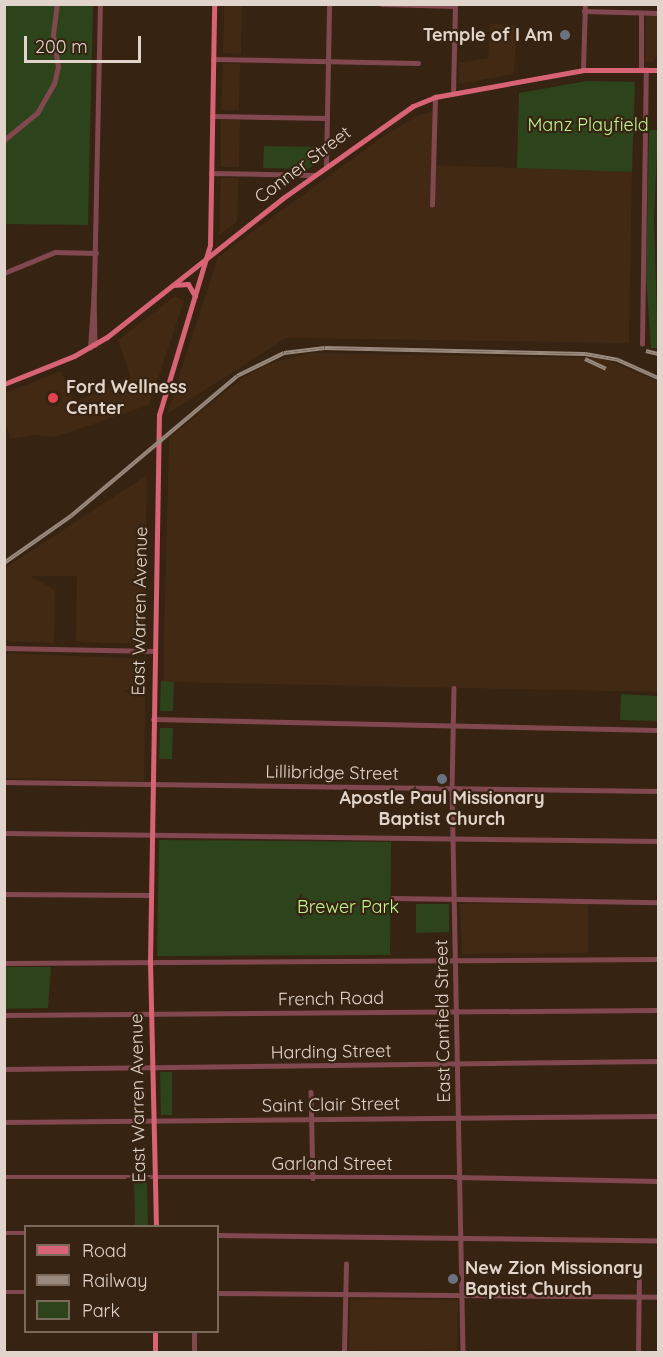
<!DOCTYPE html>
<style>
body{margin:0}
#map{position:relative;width:663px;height:1357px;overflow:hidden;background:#362312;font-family:Quicksand,sans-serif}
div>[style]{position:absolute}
.built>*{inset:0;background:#412913}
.green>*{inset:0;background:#2d431b}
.minor>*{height:4.5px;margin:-2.25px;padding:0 2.25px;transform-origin:2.25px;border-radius:2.25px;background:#81484f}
.major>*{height:5px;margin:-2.5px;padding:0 2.5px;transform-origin:2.5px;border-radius:2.5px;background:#d86375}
.rail>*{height:4px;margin-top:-2px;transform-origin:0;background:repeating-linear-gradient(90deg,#362312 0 4.5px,#9a8a7d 0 9px);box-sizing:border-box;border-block:2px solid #9a8a7d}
.dots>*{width:16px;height:16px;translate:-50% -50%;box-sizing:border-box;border:3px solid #362312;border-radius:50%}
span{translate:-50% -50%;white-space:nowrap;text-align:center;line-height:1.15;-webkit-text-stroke:4.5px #362312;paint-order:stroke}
.poi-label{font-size:18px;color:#e1d4ca;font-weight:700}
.right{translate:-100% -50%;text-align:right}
.left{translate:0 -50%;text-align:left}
.park-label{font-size:18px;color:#bcf690}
.street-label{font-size:18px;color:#e1d4ca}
.frame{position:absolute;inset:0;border:6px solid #e1d4ca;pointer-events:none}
.legend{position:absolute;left:24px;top:1225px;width:195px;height:108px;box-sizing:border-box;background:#362312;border:2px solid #7a6a5c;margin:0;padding:8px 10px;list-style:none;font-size:18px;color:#e1d4ca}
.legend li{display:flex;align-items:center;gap:12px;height:30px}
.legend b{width:30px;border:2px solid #7a6a5c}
.scale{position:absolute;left:24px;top:36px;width:117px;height:27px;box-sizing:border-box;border:3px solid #e1d4ca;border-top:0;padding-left:8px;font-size:18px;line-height:21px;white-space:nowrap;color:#e1d4ca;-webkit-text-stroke:4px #362312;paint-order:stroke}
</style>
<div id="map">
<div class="built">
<div style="clip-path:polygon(224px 6px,242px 6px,241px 54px,223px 53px)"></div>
<div style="clip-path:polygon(646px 16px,658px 16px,658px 56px,652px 62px,645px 62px)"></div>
<div style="clip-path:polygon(490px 24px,517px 25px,514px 74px,459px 84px,459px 63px,488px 58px)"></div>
<div style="clip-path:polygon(223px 64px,240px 64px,239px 110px,221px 110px)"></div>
<div style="clip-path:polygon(434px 110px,430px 204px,435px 165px,632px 172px,629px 343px,286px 338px,167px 414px,218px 257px,381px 138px,417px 116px)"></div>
<div style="clip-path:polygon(221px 120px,240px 120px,239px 167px,221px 167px)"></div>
<div style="clip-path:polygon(221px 178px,238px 178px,238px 199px,237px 222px,219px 235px)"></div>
<div style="clip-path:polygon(175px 296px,184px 301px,149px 405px,55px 437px,33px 435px,11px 439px,5px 423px,5px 393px,61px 371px,74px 402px,131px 378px,118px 340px)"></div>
<div style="clip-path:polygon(309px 353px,602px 358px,658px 381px,658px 692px,163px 682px,169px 438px,242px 378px,268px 364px)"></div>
<div style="clip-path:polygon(147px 475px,144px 644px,76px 642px,77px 576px,30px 576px,55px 590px,54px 643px,5px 641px,5px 568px)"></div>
<div style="clip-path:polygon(5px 653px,146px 659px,144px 781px,5px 778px)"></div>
<div style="clip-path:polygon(460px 904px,588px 904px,588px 953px,462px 954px)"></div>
<div style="clip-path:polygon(350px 1299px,458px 1300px,457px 1351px,349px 1350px)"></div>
</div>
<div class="green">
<div style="clip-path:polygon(5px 5px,93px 5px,88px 225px,5px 224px)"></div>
<div style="clip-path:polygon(587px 81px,635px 82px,632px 172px,517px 168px,519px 93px)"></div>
<div style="clip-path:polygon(649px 130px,658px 130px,654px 219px,658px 348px,651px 348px,646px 277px)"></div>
<div style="clip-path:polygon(264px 146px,322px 147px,321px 159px,308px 169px,263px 168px)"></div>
<div style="clip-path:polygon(161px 681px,174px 682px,173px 711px,160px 711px)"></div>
<div style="clip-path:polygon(621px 694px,658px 696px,658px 721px,620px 720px)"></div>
<div style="clip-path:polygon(160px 728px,173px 728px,172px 759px,159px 759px)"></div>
<div style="clip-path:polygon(159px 840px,391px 842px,390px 955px,157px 956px)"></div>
<div style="clip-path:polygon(416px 904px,449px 904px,449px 932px,416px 933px)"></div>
<div style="clip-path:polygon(5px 967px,51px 967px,48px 1008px,5px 1009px)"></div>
<div style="clip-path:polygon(160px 1072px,172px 1072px,172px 1115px,161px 1115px)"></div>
<div style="clip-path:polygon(134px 1181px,147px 1181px,148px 1226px,135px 1226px)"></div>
</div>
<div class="minor">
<div style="left:382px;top:4px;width:73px;rotate:1.6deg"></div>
<div style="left:584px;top:11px;width:74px;rotate:1.5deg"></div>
<div style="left:213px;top:59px;width:205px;rotate:1.1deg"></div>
<div style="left:583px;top:70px;width:66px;rotate:-88.3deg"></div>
<div style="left:641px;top:70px;width:57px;rotate:-90deg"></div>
<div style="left:453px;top:94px;width:90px;rotate:-88.7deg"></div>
<div style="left:212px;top:116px;width:114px;rotate:1deg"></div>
<div style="left:4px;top:140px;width:43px;rotate:-39.3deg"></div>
<div style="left:37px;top:113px;width:34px;rotate:-60deg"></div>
<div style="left:54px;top:84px;width:17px;rotate:-77deg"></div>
<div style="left:58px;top:67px;width:32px;rotate:-99deg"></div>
<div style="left:53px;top:35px;width:31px;rotate:-83deg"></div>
<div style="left:326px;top:166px;width:162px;rotate:-88.9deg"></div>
<div style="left:211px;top:173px;width:103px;rotate:1.1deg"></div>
<div style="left:432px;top:205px;width:108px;rotate:-88.4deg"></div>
<div style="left:4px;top:273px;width:55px;rotate:-22.4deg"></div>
<div style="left:55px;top:252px;width:41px;rotate:1.4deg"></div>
<div style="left:94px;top:289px;width:285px;rotate:-88.8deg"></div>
<div style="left:642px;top:344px;width:274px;rotate:-89.2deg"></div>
<div style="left:90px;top:348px;width:59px;rotate:-86.1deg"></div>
<div style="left:94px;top:289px;width:56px;rotate:89deg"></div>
<div style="left:4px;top:648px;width:150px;rotate:1.1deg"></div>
<div style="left:454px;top:688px;width:100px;rotate:91.1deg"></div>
<div style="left:452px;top:788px;width:564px;rotate:88.88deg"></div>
<div style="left:153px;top:719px;width:505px;rotate:1.25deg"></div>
<div style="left:4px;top:782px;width:654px;rotate:0.79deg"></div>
<div style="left:4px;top:833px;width:654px;rotate:0.7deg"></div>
<div style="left:4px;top:894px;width:147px;rotate:0.4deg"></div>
<div style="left:392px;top:898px;width:266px;rotate:0.9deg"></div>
<div style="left:4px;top:963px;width:654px;rotate:-0.35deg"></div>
<div style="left:4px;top:1015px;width:654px;rotate:-0.44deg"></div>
<div style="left:4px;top:1069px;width:654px;rotate:-0.7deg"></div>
<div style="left:311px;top:1092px;width:86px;rotate:88.7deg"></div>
<div style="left:4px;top:1122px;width:654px;rotate:-0.53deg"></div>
<div style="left:4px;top:1177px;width:451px"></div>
<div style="left:455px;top:1177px;width:203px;rotate:1.1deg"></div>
<div style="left:4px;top:1233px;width:22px"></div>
<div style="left:218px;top:1235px;width:440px;rotate:0.7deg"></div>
<div style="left:4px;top:1292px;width:22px"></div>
<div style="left:218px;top:1293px;width:440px;rotate:0.5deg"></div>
<div style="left:194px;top:1352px;width:20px;rotate:-90deg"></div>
<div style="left:344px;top:1352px;width:88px;rotate:-88.7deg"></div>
<div style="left:638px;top:1352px;width:85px;rotate:-89.3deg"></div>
</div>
<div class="major">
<div style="left:173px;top:285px;width:15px;rotate:-4deg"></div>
<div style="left:188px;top:284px;width:14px;rotate:60deg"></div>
<div style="left:4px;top:384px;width:75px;rotate:-21.8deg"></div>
<div style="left:74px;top:356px;width:38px;rotate:-30deg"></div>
<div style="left:107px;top:337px;width:224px;rotate:-38.3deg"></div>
<div style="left:283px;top:198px;width:159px;rotate:-35.3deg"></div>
<div style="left:413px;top:106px;width:24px;rotate:-22deg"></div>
<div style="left:435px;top:97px;width:150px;rotate:-10.3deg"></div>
<div style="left:583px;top:70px;width:75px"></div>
<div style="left:156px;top:1226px;width:264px;rotate:-91.3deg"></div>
<div style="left:150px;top:962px;width:547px;rotate:-89.06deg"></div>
<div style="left:159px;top:415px;width:177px;rotate:-73.3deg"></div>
<div style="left:210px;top:245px;width:241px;rotate:-89deg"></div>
<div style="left:155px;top:1352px;width:20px;rotate:-90deg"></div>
</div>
<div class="rail">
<div style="left:646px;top:351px;width:12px;rotate:14deg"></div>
<div style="left:585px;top:359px;width:23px;rotate:25deg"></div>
<div style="left:4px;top:563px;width:82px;rotate:-35deg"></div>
<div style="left:71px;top:516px;width:217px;rotate:-40.1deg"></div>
<div style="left:237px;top:376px;width:52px;rotate:-26.1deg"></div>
<div style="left:284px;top:353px;width:41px;rotate:-7deg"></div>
<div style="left:325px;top:348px;width:260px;rotate:1.3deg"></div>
<div style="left:585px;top:354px;width:34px;rotate:10deg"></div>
<div style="left:618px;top:360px;width:44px;rotate:24.2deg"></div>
</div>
<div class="dots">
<div style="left:565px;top:35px;background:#6b7280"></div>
<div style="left:53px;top:398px;background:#e0444e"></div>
<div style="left:442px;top:779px;background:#6b7280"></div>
<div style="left:453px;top:1279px;background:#6b7280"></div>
</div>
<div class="poi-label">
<span class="right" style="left:553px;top:35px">Temple of I Am</span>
<span class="left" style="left:66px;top:398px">Ford Wellness<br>Center</span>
<span style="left:442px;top:809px">Apostle Paul Missionary<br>Baptist Church</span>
<span class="left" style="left:465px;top:1279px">New Zion Missionary<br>Baptist Church</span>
</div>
<div class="park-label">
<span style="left:588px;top:125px">Manz Playfield</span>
<span style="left:348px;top:907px">Brewer Park</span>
</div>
<div class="street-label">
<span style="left:303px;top:165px;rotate:-37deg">Conner Street</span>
<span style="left:140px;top:611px;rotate:-89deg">East Warren Avenue</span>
<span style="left:332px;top:773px;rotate:1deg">Lillibridge Street</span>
<span style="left:331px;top:999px;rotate:-1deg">French Road</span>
<span style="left:443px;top:1021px;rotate:-91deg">East Canfield Street</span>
<span style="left:331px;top:1052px;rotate:-1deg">Harding Street</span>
<span style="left:138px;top:1098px;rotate:-91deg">East Warren Avenue</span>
<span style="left:331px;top:1105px;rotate:-1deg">Saint Clair Street</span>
<span style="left:332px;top:1164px">Garland Street</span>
</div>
<div class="frame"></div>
<ul class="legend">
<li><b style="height:8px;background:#d86375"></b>Road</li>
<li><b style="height:8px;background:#9a8a7d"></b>Railway</li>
<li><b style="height:16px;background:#2d431b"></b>Park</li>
</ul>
<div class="scale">200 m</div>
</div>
